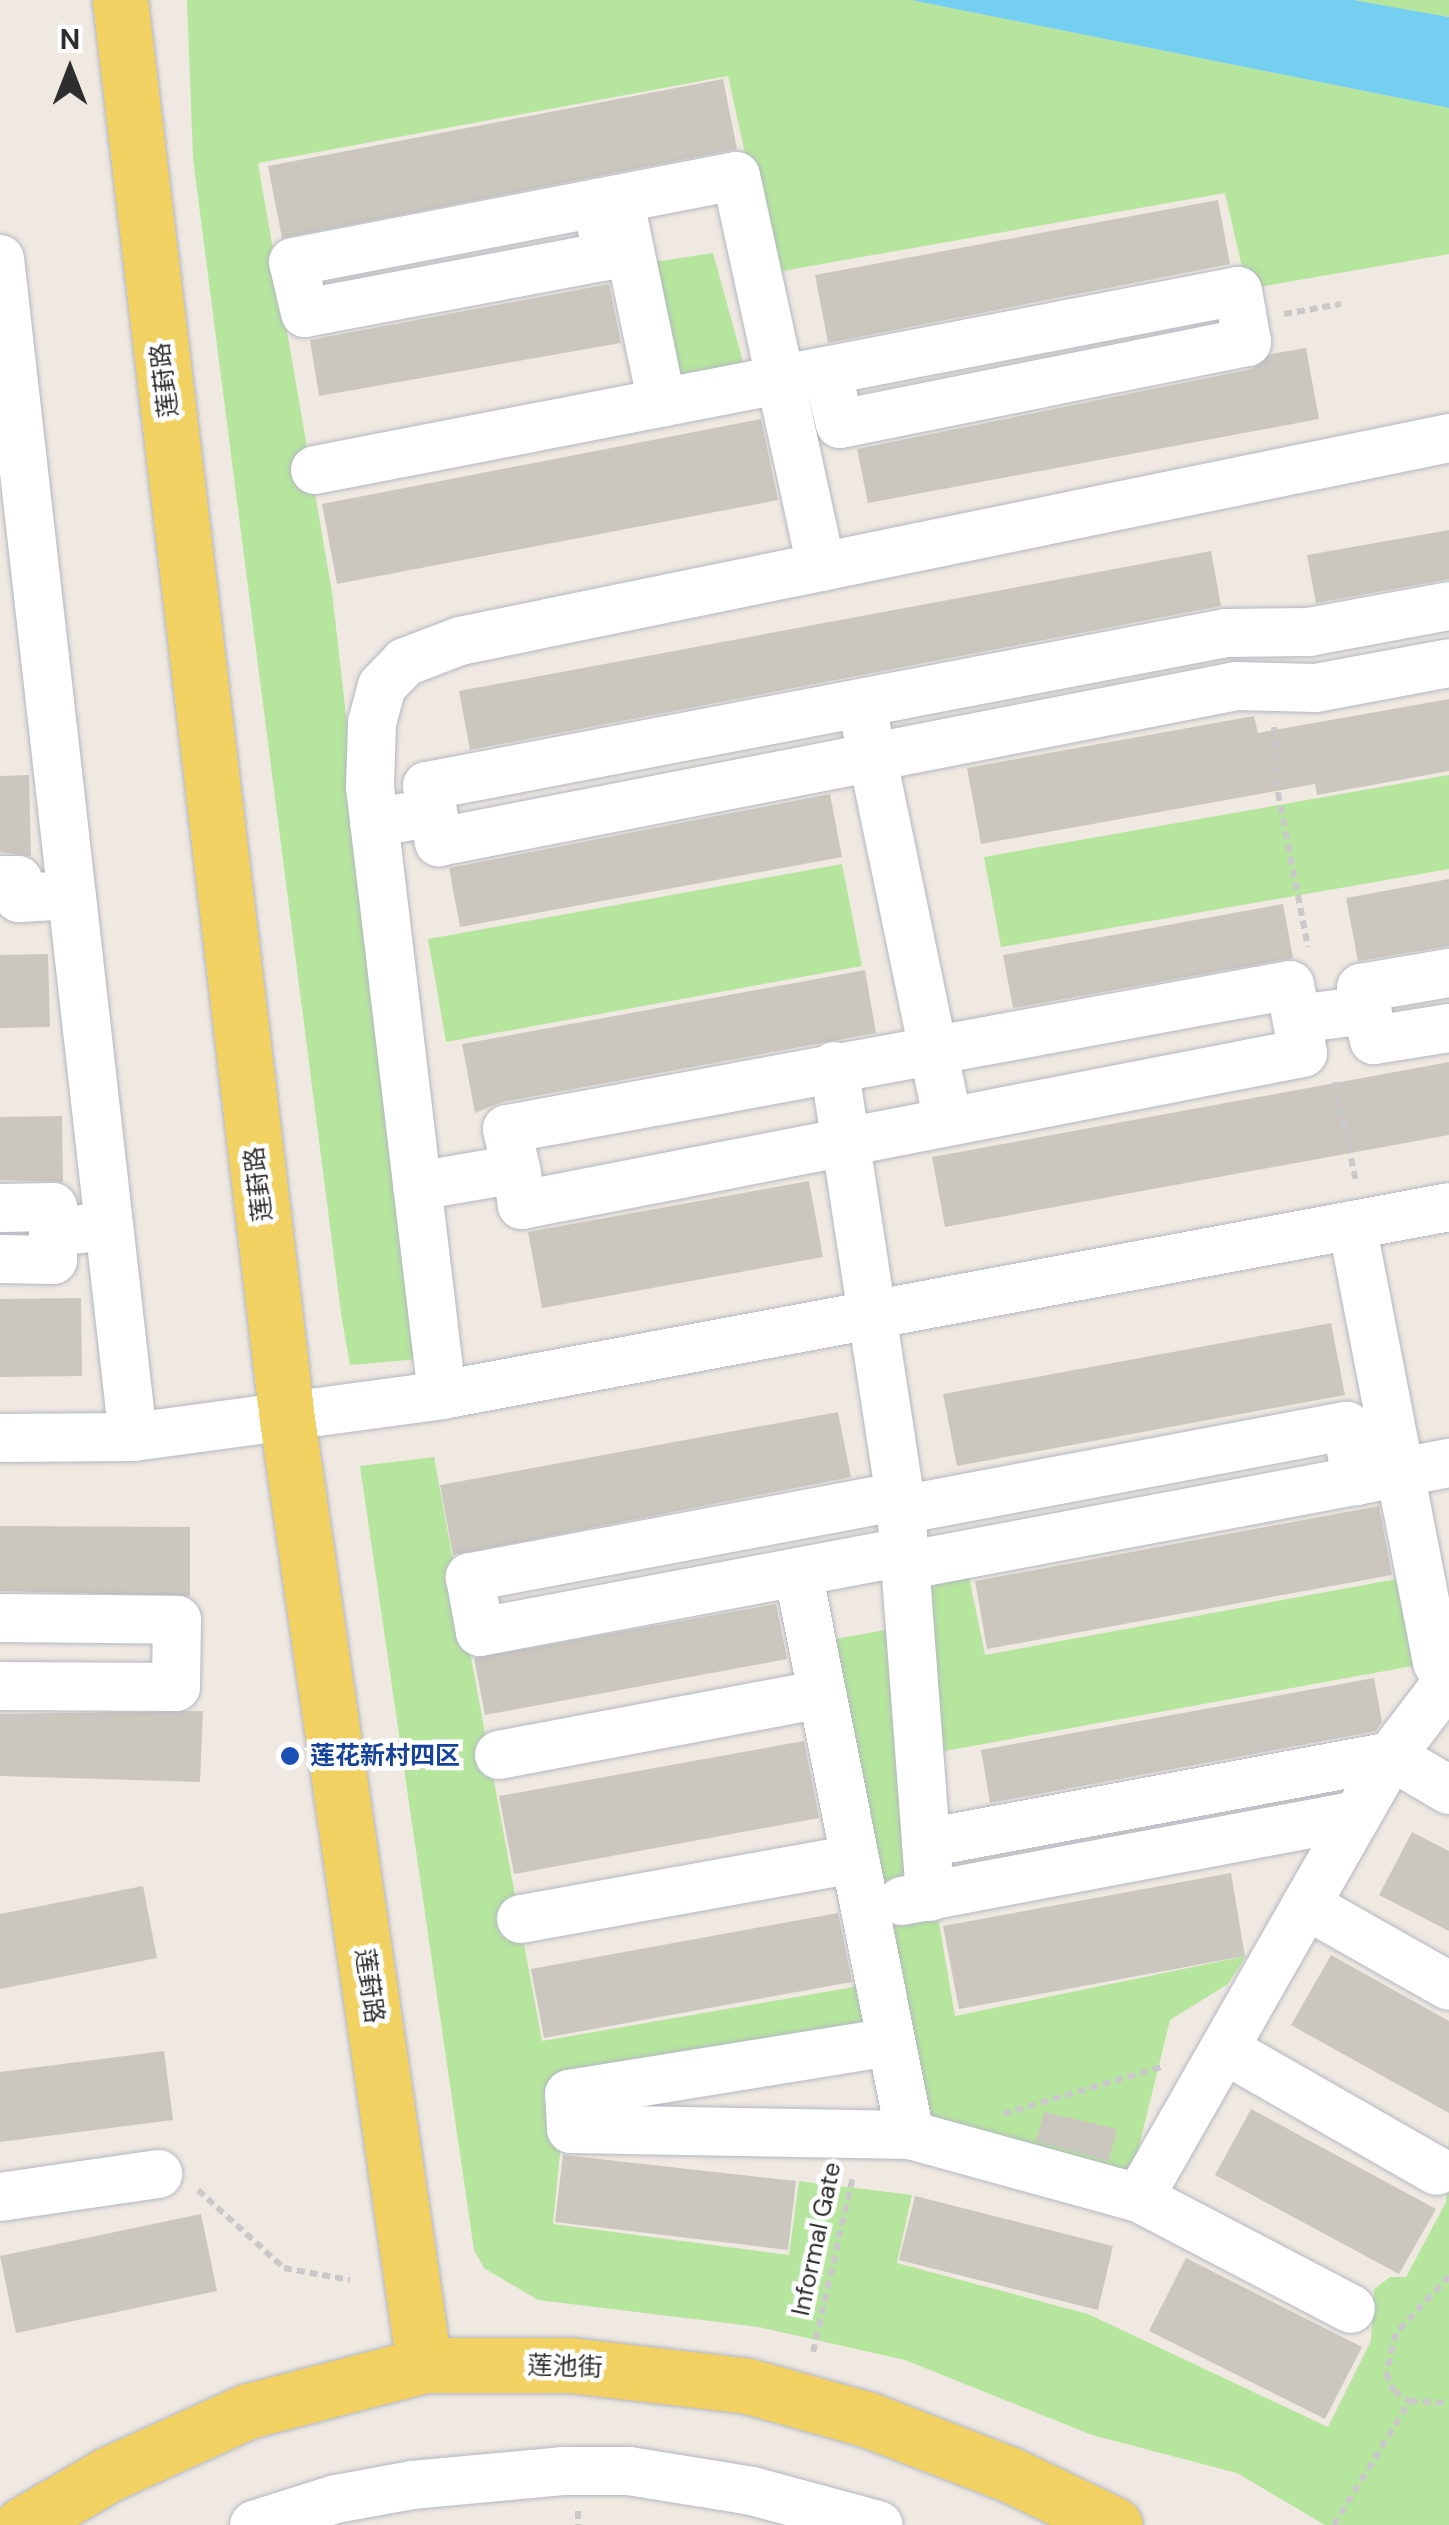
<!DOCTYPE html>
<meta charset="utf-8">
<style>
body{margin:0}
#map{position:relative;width:1449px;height:2525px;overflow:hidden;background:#efe9e1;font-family:"DM Sans","Noto Sans SC",sans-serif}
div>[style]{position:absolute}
.green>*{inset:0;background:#b6e59e}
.water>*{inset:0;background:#75cff0}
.building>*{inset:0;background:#cbc7bf}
.path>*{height:6px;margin-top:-3px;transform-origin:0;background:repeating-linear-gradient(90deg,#c9c9c9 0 8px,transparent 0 13px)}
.roads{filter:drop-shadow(0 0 2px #b4b7c1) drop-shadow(0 0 2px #b4b7c1)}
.minor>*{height:48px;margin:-24px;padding:0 24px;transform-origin:24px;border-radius:24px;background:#fff}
.major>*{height:55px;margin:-27.5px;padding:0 27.5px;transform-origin:27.5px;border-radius:27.5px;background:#f2d163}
.dots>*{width:28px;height:28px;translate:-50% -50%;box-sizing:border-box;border:5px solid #fff;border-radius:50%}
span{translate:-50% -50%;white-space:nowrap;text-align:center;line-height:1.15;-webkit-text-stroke:9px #fff;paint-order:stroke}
.street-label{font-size:25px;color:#2e2e2e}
.transit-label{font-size:25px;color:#164399;font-weight:700}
.left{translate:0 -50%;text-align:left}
.north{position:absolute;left:20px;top:20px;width:100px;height:100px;-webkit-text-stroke:8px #fff;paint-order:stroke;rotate:0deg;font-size:28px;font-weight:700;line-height:40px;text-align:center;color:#2e2e2e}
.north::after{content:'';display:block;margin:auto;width:35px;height:45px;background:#2e2e2e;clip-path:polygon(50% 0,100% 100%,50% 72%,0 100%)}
</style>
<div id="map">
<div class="green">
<div style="clip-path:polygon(187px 0,911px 0,1449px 108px,1449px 254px,1247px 289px,1225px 193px,771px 273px,728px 76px,258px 163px,332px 592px,419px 1359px,350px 1365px,342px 1320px,193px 158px)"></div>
<div style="clip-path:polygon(1353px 0,1449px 0,1449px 17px,1373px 4px)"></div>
<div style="clip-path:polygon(713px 253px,748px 380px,681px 390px,655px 262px)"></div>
<div style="clip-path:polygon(1449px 775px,1449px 869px,1001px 947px,984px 857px)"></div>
<div style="clip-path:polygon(842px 864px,862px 966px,446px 1042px,428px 939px)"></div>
<div style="clip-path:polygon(434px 1457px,542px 2041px,871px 1984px,881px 2039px,564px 2112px,553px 2224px,789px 2255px,799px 2181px,912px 2195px,897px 2263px,1088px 2314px,1328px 2427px,1371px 2341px,1374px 2289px,1390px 2277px,1406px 2277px,1446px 2202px,1449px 2135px,1449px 2525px,1325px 2525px,1237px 2473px,1092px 2435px,905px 2360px,759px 2327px,538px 2300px,484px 2268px,474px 2250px,360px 1466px)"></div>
<div style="clip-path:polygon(968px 1572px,985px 1655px,1402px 1578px,1418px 1665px,934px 1753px,914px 1580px)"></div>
<div style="clip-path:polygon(901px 1627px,923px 1888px,868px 1898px,819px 1642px)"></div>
<div style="clip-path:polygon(936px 1905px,955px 2016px,1246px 1956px,1228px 1984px,1170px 2020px,1130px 2183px,914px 2127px,871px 1916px)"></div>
</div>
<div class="water">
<div style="clip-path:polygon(911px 0,1353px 0,1449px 17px,1449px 108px)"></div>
</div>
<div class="building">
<div style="clip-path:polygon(723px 79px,737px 149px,282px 238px,268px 166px)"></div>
<div style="clip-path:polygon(1218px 200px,1230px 264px,828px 343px,815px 275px)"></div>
<div style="clip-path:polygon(609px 284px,621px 343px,319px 396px,310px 340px)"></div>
<div style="clip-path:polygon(1306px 348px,1319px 419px,868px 503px,857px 449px,1252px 369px,1271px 354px)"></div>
<div style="clip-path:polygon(761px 419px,778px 500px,337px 584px,322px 504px)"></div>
<div style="clip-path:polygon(1449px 530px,1449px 579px,1316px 603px,1307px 555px)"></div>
<div style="clip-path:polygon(1211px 551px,1221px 606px,470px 750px,459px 691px)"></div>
<div style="clip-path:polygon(1449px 699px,1449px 771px,1317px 795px,1315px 784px,981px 844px,967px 768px,1254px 716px,1258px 733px)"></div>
<div style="clip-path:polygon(29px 775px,31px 856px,0 852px,0 776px)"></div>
<div style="clip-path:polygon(830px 794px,842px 857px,460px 927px,449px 868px)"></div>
<div style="clip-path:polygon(1449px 879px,1449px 946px,1358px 961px,1346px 898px)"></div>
<div style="clip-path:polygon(1283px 904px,1293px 958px,1013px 1008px,1003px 955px)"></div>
<div style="clip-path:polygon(48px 954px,50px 1027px,0 1028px,0 955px)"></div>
<div style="clip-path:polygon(865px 970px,876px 1033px,502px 1102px,475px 1113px,462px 1044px)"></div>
<div style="clip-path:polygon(1449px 1062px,1449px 1135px,945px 1227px,932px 1157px)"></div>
<div style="clip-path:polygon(62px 1116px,63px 1182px,0 1180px,0 1117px)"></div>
<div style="clip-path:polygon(809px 1181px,823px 1257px,542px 1308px,528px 1232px)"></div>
<div style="clip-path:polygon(81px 1298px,82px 1376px,0 1377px,0 1299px)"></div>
<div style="clip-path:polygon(1331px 1323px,1345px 1395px,957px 1466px,943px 1394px)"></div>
<div style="clip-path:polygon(838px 1412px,851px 1477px,453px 1555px,440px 1485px)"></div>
<div style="clip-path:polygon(1379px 1506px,1392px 1575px,987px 1649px,975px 1581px)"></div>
<div style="clip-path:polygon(0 1526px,190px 1527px,190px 1596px,0 1591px)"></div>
<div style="clip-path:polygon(776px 1604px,787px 1659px,485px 1715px,474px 1658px)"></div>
<div style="clip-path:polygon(1374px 1678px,1382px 1722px,1376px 1731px,990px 1803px,981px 1750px)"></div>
<div style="clip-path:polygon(203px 1711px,200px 1782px,0 1776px,0 1714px)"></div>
<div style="clip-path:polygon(804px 1741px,819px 1818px,514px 1874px,499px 1796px)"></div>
<div style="clip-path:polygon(1412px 1832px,1449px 1851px,1449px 1931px,1379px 1895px)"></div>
<div style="clip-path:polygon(1231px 1873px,1245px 1956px,959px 2009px,943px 1926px)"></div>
<div style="clip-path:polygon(143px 1886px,157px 1958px,0 1989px,0 1914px)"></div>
<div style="clip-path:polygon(838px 1913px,852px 1982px,544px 2038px,531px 1969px)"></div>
<div style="clip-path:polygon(1331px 1955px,1449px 2021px,1449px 2113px,1291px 2025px)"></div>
<div style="clip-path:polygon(164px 2051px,173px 2120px,0 2142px,0 2072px)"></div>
<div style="clip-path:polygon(1251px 2109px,1436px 2209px,1399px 2274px,1215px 2175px)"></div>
<div style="clip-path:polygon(1044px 2112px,1117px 2129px,1109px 2161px,1036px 2141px)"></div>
<div style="clip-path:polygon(563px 2155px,796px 2181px,788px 2250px,555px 2222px)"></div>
<div style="clip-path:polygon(915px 2196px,1113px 2246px,1098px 2310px,899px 2260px)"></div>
<div style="clip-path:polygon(201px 2214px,217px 2291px,16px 2333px,0 2256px)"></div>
<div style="clip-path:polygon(1186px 2258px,1362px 2347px,1325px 2419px,1149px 2331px)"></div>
</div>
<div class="path">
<div style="left:1284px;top:314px;width:58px;rotate:-10deg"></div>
<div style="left:1274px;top:727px;width:66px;rotate:86.5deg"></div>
<div style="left:1278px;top:793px;width:157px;rotate:79deg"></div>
<div style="left:1335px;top:1082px;width:102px;rotate:78.1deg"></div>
<div style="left:1003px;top:2114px;width:168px;rotate:-16.6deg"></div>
<div style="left:198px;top:2190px;width:116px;rotate:42.2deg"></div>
<div style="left:284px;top:2268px;width:67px;rotate:10.3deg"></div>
<div style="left:1449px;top:2276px;width:78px;rotate:132.9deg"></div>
<div style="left:1396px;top:2333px;width:41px;rotate:104deg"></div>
<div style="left:1386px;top:2373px;width:20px;rotate:66deg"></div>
<div style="left:1394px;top:2391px;width:19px;rotate:32deg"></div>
<div style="left:1410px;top:2401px;width:39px;rotate:3deg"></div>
<div style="left:813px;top:2352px;width:180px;rotate:-77.2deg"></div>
<div style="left:578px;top:2511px;width:14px;rotate:90deg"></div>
<div style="left:1334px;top:2525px;width:145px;rotate:-58.5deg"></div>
</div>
<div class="roads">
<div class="minor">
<div style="left:597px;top:203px;width:54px;rotate:79.3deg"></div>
<div style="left:607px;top:256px;width:307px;rotate:169.3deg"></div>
<div style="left:305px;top:313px;width:52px;rotate:-103.2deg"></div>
<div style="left:293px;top:262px;width:451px;rotate:-11deg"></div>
<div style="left:736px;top:176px;width:400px;rotate:77.7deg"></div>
<div style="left:622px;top:212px;width:195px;rotate:78.2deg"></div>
<div style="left:0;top:259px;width:1185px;rotate:83.56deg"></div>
<div style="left:133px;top:1437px;width:312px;rotate:-7.7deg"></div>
<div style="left:442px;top:1395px;width:612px;rotate:-96.75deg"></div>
<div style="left:370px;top:787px;width:64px;rotate:-88.2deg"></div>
<div style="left:372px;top:723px;width:38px;rotate:-75deg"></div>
<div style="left:382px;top:686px;width:33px;rotate:-46deg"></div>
<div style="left:405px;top:662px;width:59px;rotate:-20.9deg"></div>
<div style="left:460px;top:641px;width:1010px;rotate:-11.6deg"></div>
<div style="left:315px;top:470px;width:940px;rotate:-10.98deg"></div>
<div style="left:1238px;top:291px;width:52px;rotate:80deg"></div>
<div style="left:1247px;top:342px;width:415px;rotate:168.6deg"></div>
<div style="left:840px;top:424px;width:55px;rotate:-103.8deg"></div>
<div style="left:866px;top:726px;width:404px;rotate:78.3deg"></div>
<div style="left:433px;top:812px;width:27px;rotate:-103deg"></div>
<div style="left:427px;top:786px;width:814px;rotate:-10.84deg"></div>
<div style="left:1226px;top:633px;width:83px;rotate:-0.7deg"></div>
<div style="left:1309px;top:632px;width:142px;rotate:-10.5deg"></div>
<div style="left:374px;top:823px;width:60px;rotate:-10.6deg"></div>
<div style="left:433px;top:812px;width:31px;rotate:79deg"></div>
<div style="left:439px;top:842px;width:812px;rotate:-11.07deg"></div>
<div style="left:1236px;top:686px;width:80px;rotate:1.4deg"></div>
<div style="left:1316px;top:688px;width:135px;rotate:-10.6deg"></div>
<div style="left:0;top:880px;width:18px"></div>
<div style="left:18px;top:880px;width:18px;rotate:87deg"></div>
<div style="left:19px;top:898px;width:53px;rotate:-3.2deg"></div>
<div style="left:1367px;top:1010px;width:31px;rotate:77deg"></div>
<div style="left:1374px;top:1040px;width:76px;rotate:-9.1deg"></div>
<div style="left:1297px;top:1019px;width:71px;rotate:-7.3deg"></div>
<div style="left:1367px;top:1010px;width:23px;rotate:-105deg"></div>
<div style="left:1361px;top:988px;width:89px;rotate:-9.7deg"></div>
<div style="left:834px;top:1066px;width:435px;rotate:81.3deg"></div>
<div style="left:900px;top:1496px;width:402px;rotate:85.7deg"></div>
<div style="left:417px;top:1186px;width:100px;rotate:-9.7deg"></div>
<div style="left:516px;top:1169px;width:41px;rotate:-102.7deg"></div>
<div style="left:507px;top:1129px;width:796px;rotate:-10.42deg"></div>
<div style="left:1290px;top:985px;width:69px;rotate:79.2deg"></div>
<div style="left:1303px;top:1053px;width:796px;rotate:168.99deg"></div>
<div style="left:522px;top:1205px;width:36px;rotate:-99deg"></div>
<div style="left:0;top:1208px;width:53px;rotate:-1.1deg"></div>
<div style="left:53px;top:1207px;width:25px;rotate:90deg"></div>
<div style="left:1352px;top:1225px;width:445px;rotate:79deg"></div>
<div style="left:1437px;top:1662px;width:28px;rotate:64deg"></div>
<div style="left:0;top:1259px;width:53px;rotate:1.1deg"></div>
<div style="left:53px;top:1260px;width:28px;rotate:-90deg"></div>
<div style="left:53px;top:1232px;width:56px;rotate:-6.1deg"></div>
<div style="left:442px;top:1395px;width:1024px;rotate:-10.57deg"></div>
<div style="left:0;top:1438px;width:133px;rotate:-0.4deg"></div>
<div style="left:900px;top:1496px;width:438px;rotate:169.3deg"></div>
<div style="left:470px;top:1577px;width:56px;rotate:79.7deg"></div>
<div style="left:480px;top:1632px;width:430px;rotate:-10.7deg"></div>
<div style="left:901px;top:1510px;width:454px;rotate:-10.7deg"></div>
<div style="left:1347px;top:1426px;width:56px;rotate:80.7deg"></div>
<div style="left:1356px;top:1481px;width:95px;rotate:-11deg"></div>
<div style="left:904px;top:1566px;width:460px;rotate:-10.7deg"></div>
<div style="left:798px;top:1572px;width:574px;rotate:78.75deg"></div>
<div style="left:910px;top:2135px;width:339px;rotate:-179deg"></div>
<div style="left:571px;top:2129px;width:35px;rotate:-93deg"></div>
<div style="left:569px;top:2094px;width:326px;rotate:-9.2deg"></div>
<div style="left:0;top:1618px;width:177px;rotate:0.6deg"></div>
<div style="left:177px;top:1620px;width:67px;rotate:90.9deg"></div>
<div style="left:176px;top:1687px;width:176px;rotate:-179.7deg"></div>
<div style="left:499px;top:1755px;width:329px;rotate:-10.7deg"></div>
<div style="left:926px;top:1843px;width:473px;rotate:-10.6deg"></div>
<div style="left:1391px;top:1756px;width:96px;rotate:-52.7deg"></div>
<div style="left:902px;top:1901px;width:463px;rotate:-10.7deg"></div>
<div style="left:1306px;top:1905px;width:164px;rotate:29.5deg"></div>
<div style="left:521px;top:1919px;width:339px;rotate:-10.2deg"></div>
<div style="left:1224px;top:2049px;width:245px;rotate:29.8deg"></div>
<div style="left:910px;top:2135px;width:238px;rotate:15.4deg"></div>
<div style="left:1139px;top:2198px;width:239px;rotate:27.6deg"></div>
<div style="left:0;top:2197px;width:160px;rotate:-8.3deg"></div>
<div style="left:1139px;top:2198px;width:509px;rotate:-60.31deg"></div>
<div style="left:1391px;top:1756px;width:67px;rotate:30.4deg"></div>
<div style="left:254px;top:2525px;width:86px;rotate:-17.6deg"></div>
<div style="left:336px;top:2499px;width:77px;rotate:-10.4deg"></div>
<div style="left:412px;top:2485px;width:151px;rotate:-5.3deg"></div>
<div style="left:562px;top:2471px;width:67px"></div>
<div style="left:629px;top:2471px;width:125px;rotate:9.2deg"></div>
<div style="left:752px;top:2491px;width:131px;rotate:15.1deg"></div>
</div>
<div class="major">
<div style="left:120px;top:0;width:1429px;rotate:83.29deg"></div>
<div style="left:287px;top:1419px;width:956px;rotate:81.76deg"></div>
<div style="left:22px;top:2525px;width:101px;rotate:-30.4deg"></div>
<div style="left:109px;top:2474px;width:153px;rotate:-24.4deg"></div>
<div style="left:248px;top:2411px;width:182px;rotate:-14.6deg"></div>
<div style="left:424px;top:2365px;width:146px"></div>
<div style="left:570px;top:2365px;width:179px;rotate:6.7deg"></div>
<div style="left:748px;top:2386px;width:126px;rotate:15.7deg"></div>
<div style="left:869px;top:2420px;width:152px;rotate:21.2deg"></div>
<div style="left:1011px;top:2475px;width:115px;rotate:25.7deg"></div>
</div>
</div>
<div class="dots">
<div style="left:290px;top:1756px;background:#1a4fb4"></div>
</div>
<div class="street-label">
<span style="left:165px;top:380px;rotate:-97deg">莲葑路</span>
<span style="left:259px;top:1184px;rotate:-97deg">莲葑路</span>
<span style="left:369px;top:1986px;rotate:82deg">莲葑路</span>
<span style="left:817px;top:2239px;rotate:-78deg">Informal Gate</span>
<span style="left:565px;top:2367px;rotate:2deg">莲池街</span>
</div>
<div class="transit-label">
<span class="left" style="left:310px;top:1756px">莲花新村四区</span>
</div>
<div class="north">N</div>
</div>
